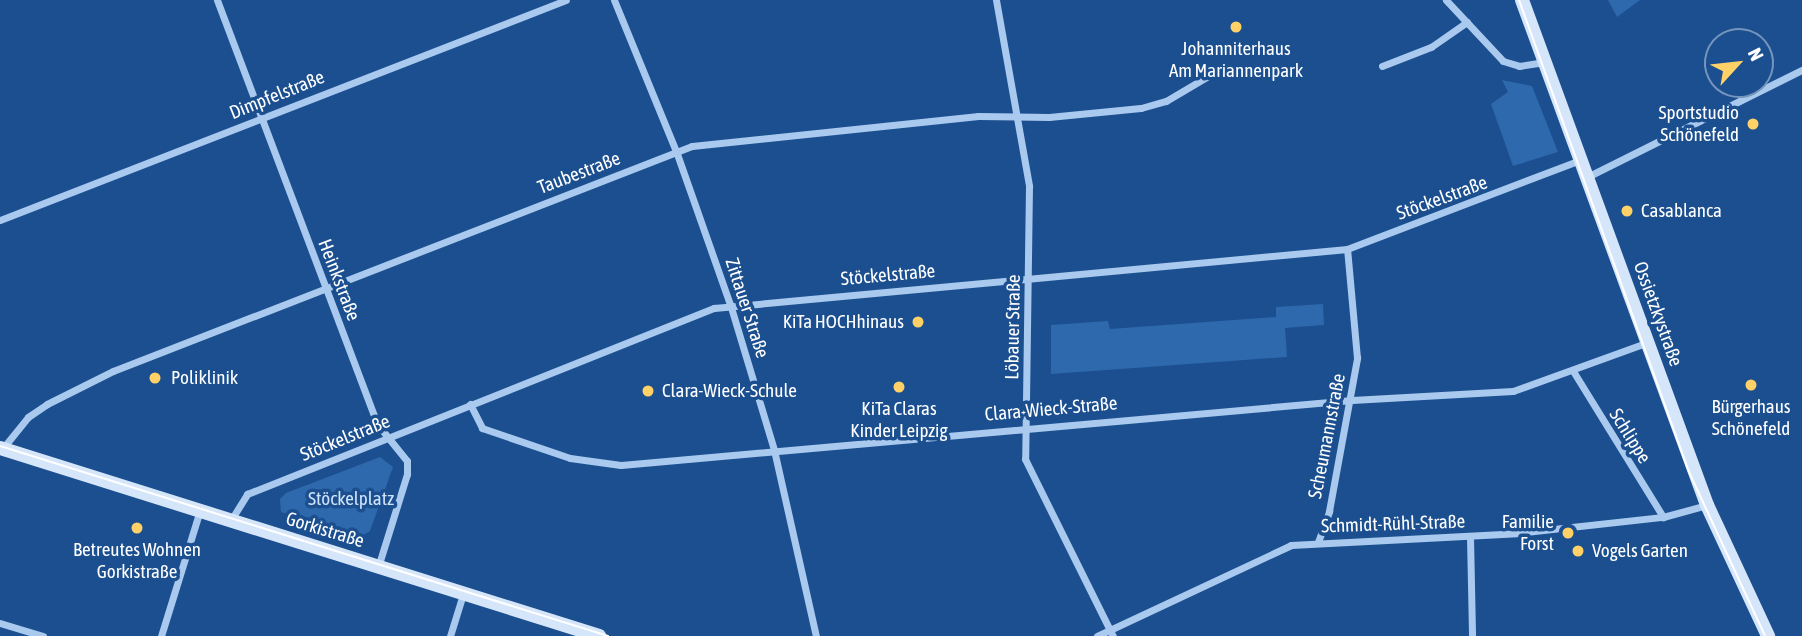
<!DOCTYPE html>
<meta charset="utf-8">
<style>
body{margin:0}
#map{position:relative;width:1802px;height:636px;overflow:hidden;background:#1b4f8f;font-family:"Asap Condensed",sans-serif}
div>[style]{position:absolute}
.green>*{inset:0;background:#2e69ad}
.street>*{height:7px;margin:-3.5px;padding:0 3.5px;transform-origin:3.5px;border-radius:3.5px;background:#a9c9ee}
.secondary>*{height:14px;margin:-7px;padding:0 7px;transform-origin:7px;border-radius:7px;background:#d6e6fa}
.tram>*{height:2px;margin:-1px;padding:0 1px;transform-origin:1px;border-radius:1px;background:#fff}
.dots>*{width:19px;height:19px;translate:-50% -50%;box-sizing:border-box;border:4px solid #1b4f8f;border-radius:50%}
span{translate:-50% -50%;white-space:nowrap;text-align:center;line-height:1.15;-webkit-text-stroke:7px #1b4f8f;paint-order:stroke}
.poi-label{font-size:19px;color:#fff}
.right{translate:-100% -50%;text-align:right}
.left{translate:0 -50%;text-align:left}
.street-label{font-size:19px;color:#fff}
.park-label{font-size:19px;color:#cfe3fa}
.north{position:absolute;left:1704px;top:28px;width:70px;height:70px;box-sizing:border-box;background:#1b4f8f;border:2px solid #7695bc;border-radius:50%;rotate:63deg;font-size:19px;font-weight:700;line-height:28px;text-align:center;color:#fff}
.north::after{content:'';display:block;margin:auto;width:24px;height:32px;background:#ffd166;clip-path:polygon(50% 0,100% 100%,50% 72%,0 100%)}
</style>
<div id="map">
<div class="green">
<div style="clip-path:polygon(1608px 0,1640px 0,1617px 17px)"></div>
<div style="clip-path:polygon(1502px 80px,1532px 86px,1558px 152px,1513px 166px,1491px 104px,1508px 92px)"></div>
<div style="clip-path:polygon(1323px 304px,1324px 325px,1285px 328px,1287px 357px,1051px 374px,1051px 325px,1108px 321px,1110px 329px,1276px 317px,1276px 307px)"></div>
<div style="clip-path:polygon(380px 457px,393px 467px,370px 531px,362px 536px,281px 512px,280px 499px,286px 493px)"></div>
</div>
<div class="street">
<div style="left:217px;top:0;width:454px;rotate:69.3deg"></div>
<div style="left:378px;top:425px;width:46px;rotate:51.1deg"></div>
<div style="left:407px;top:461px;width:13px;rotate:90deg"></div>
<div style="left:407px;top:474px;width:97px;rotate:107.3deg"></div>
<div style="left:614px;top:0;width:163px;rotate:67.7deg"></div>
<div style="left:676px;top:151px;width:162px;rotate:70.6deg"></div>
<div style="left:730px;top:304px;width:152px;rotate:73.2deg"></div>
<div style="left:774px;top:450px;width:191px;rotate:77.3deg"></div>
<div style="left:996px;top:0;width:189px;rotate:79.9deg"></div>
<div style="left:1029px;top:186px;width:273px;rotate:90.8deg"></div>
<div style="left:1025px;top:459px;width:198px;rotate:63.6deg"></div>
<div style="left:1446px;top:0;width:83px;rotate:46.9deg"></div>
<div style="left:1503px;top:61px;width:17px;rotate:17deg"></div>
<div style="left:1519px;top:66px;width:26px;rotate:-9deg"></div>
<div style="left:1382px;top:66px;width:53px;rotate:-21.2deg"></div>
<div style="left:1431px;top:47px;width:44px;rotate:-34.8deg"></div>
<div style="left:1587px;top:177px;width:240px;rotate:-26.5deg"></div>
<div style="left:0;top:220px;width:607px;rotate:-21.24deg"></div>
<div style="left:1573px;top:371px;width:172px;rotate:58.3deg"></div>
<div style="left:470px;top:404px;width:27px;rotate:63deg"></div>
<div style="left:482px;top:428px;width:93px;rotate:18.8deg"></div>
<div style="left:570px;top:458px;width:51px;rotate:7.8deg"></div>
<div style="left:621px;top:465px;width:734px;rotate:-5.08deg"></div>
<div style="left:1352px;top:400px;width:161px;rotate:-3.2deg"></div>
<div style="left:1513px;top:391px;width:144px;rotate:-19.9deg"></div>
<div style="left:3px;top:448px;width:40px;rotate:-51deg"></div>
<div style="left:28px;top:417px;width:23px;rotate:-34deg"></div>
<div style="left:47px;top:404px;width:74px;rotate:-26.6deg"></div>
<div style="left:113px;top:371px;width:621px;rotate:-21.24deg"></div>
<div style="left:692px;top:146px;width:288px;rotate:-6deg"></div>
<div style="left:978px;top:116px;width:71px;rotate:0.8deg"></div>
<div style="left:1049px;top:117px;width:92px;rotate:-5.6deg"></div>
<div style="left:1141px;top:108px;width:26px;rotate:-16deg"></div>
<div style="left:1166px;top:101px;width:51px;rotate:-30.6deg"></div>
<div style="left:231px;top:520px;width:31px;rotate:-58deg"></div>
<div style="left:247px;top:494px;width:503px;rotate:-21.72deg"></div>
<div style="left:714px;top:308px;width:636px;rotate:-5.32deg"></div>
<div style="left:1347px;top:249px;width:249px;rotate:-20.9deg"></div>
<div style="left:1470px;top:537px;width:99px;rotate:88.8deg"></div>
<div style="left:1318px;top:542px;width:33px;rotate:-70deg"></div>
<div style="left:1329px;top:511px;width:156px;rotate:-79.6deg"></div>
<div style="left:1357px;top:358px;width:109px;rotate:-95.2deg"></div>
<div style="left:0;top:623px;width:45px;rotate:16.8deg"></div>
<div style="left:161px;top:636px;width:132px;rotate:-72.8deg"></div>
<div style="left:450px;top:636px;width:44px;rotate:-72.8deg"></div>
<div style="left:1097px;top:636px;width:214px;rotate:-25.1deg"></div>
<div style="left:1291px;top:545px;width:226px;rotate:-3deg"></div>
<div style="left:1517px;top:533px;width:147px;rotate:-6.3deg"></div>
<div style="left:1663px;top:517px;width:46px;rotate:-15.3deg"></div>
</div>
<div class="secondary">
<div style="left:1522px;top:0;width:538px;rotate:69.88deg"></div>
<div style="left:1707px;top:505px;width:145px;rotate:65deg"></div>
<div style="left:0;top:448px;width:628px;rotate:17.42deg"></div>
</div>
<div class="tram">
<div style="left:1519px;top:0;width:502px;rotate:70.19deg"></div>
<div style="left:1689px;top:472px;width:181px;rotate:65.1deg"></div>
<div style="left:0;top:446px;width:637px;rotate:17.35deg"></div>
</div>
<div class="dots">
<div style="left:1236px;top:27px;background:#ffd166"></div>
<div style="left:1753px;top:124px;background:#ffd166"></div>
<div style="left:1627px;top:211px;background:#ffd166"></div>
<div style="left:918px;top:322px;background:#ffd166"></div>
<div style="left:155px;top:378px;background:#ffd166"></div>
<div style="left:1751px;top:385px;background:#ffd166"></div>
<div style="left:899px;top:387px;background:#ffd166"></div>
<div style="left:648px;top:391px;background:#ffd166"></div>
<div style="left:137px;top:528px;background:#ffd166"></div>
<div style="left:1568px;top:533px;background:#ffd166"></div>
<div style="left:1578px;top:551px;background:#ffd166"></div>
</div>
<div class="poi-label">
<span style="left:1236px;top:60px">Johanniterhaus<br>Am Mariannenpark</span>
<span class="right" style="left:1739px;top:124px">Sportstudio<br>Schönefeld</span>
<span class="left" style="left:1641px;top:211px">Casablanca</span>
<span class="right" style="left:904px;top:322px">KiTa HOCHhinaus</span>
<span class="left" style="left:171px;top:378px">Poliklinik</span>
<span class="left" style="left:662px;top:391px">Clara-Wieck-Schule</span>
<span style="left:1751px;top:418px">Bürgerhaus<br>Schönefeld</span>
<span style="left:899px;top:420px">KiTa Claras<br>Kinder Leipzig</span>
<span class="right" style="left:1554px;top:533px">Familie<br>Forst</span>
<span style="left:137px;top:561px">Betreutes Wohnen<br>Gorkistraße</span>
<span class="left" style="left:1592px;top:551px">Vogels Garten</span>
</div>
<div class="street-label">
<span style="left:277px;top:95px;rotate:-22deg">Dimpfelstraße</span>
<span style="left:579px;top:173px;rotate:-21deg">Taubestraße</span>
<span style="left:1442px;top:198px;rotate:-20deg">Stöckelstraße</span>
<span style="left:888px;top:275px;rotate:-5deg">Stöckelstraße</span>
<span style="left:339px;top:280px;rotate:69deg">Heinkstraße</span>
<span style="left:747px;top:308px;rotate:72deg">Zittauer Straße</span>
<span style="left:1658px;top:314px;rotate:70deg">Ossietzkystraße</span>
<span style="left:1013px;top:327px;rotate:-89deg">Löbauer Straße</span>
<span style="left:1051px;top:409px;rotate:-5deg">Clara-Wieck-Straße</span>
<span style="left:1327px;top:436px;rotate:-79deg">Scheumannstraße</span>
<span style="left:1630px;top:436px;rotate:58deg">Schlippe</span>
<span style="left:345px;top:438px;rotate:-22deg">Stöckelstraße</span>
<span style="left:1393px;top:524px;rotate:-2deg">Schmidt-Rühl-Straße</span>
<span style="left:325px;top:530px;rotate:17deg">Gorkistraße</span>
</div>
<div class="park-label">
<span style="left:351px;top:499px">Stöckelplatz</span>
</div>
<div class="north">N</div>
</div>
